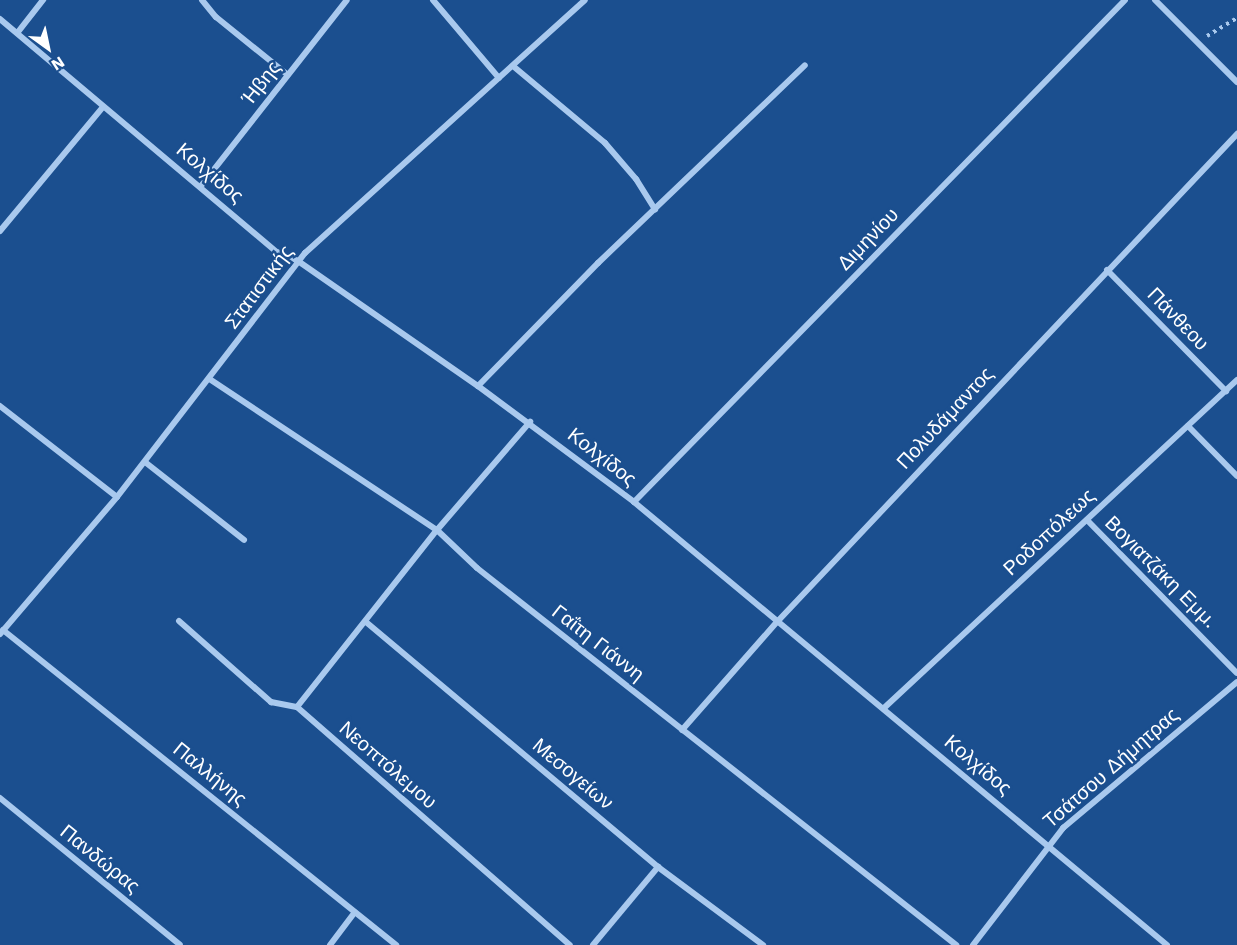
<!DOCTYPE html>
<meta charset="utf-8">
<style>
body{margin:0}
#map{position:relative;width:1237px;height:945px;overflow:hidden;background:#1b4f8f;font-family:"Work Sans",sans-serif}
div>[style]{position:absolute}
.path>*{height:4px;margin-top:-2px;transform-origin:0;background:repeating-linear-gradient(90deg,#a9c9ee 0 3px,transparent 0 7.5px)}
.minor>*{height:6px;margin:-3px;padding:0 3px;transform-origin:3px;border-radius:3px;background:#a9c9ee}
span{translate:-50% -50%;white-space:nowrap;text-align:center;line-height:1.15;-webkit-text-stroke:5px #1b4f8f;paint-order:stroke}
.street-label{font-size:20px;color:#fff}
.north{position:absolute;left:18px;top:18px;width:60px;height:60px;-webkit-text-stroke:4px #1b4f8f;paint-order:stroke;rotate:147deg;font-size:16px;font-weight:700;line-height:24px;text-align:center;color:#fff}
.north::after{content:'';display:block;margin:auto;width:21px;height:27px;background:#fff;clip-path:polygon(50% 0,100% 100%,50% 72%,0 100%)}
</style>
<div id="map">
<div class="path">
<div style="left:1207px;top:36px;width:35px;rotate:-31deg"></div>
</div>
<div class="minor">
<div style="left:202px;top:0;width:22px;rotate:51deg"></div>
<div style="left:216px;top:17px;width:92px;rotate:38.9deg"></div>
<div style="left:433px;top:0;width:102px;rotate:49.8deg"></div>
<div style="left:1155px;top:0;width:116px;rotate:45deg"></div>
<div style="left:0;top:19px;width:362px;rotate:40.1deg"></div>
<div style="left:277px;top:252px;width:23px;rotate:23deg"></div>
<div style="left:298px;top:261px;width:219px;rotate:34.8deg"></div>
<div style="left:478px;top:386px;width:194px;rotate:36.6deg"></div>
<div style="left:634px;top:502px;width:693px;rotate:39.73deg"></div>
<div style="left:18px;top:32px;width:41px;rotate:-52deg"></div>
<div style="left:513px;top:66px;width:120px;rotate:39.9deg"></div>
<div style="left:605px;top:143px;width:48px;rotate:49.3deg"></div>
<div style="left:636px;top:179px;width:36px;rotate:58deg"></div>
<div style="left:201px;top:186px;width:236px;rotate:-51.9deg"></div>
<div style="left:0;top:231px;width:161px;rotate:-50.3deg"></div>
<div style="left:1107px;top:270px;width:170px;rotate:45.5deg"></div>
<div style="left:211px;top:380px;width:271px;rotate:33.6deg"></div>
<div style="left:437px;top:530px;width:55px;rotate:43.5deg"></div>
<div style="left:477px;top:568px;width:610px;rotate:38.2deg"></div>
<div style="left:478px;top:386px;width:172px;rotate:-45.7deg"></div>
<div style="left:598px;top:263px;width:286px;rotate:-43.7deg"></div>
<div style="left:0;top:406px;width:148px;rotate:37.9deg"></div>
<div style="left:1188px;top:426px;width:70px;rotate:45.6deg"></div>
<div style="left:145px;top:462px;width:126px;rotate:38.2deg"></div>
<div style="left:634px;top:502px;width:702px;rotate:-45.63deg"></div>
<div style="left:1087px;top:520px;width:214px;rotate:45.6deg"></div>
<div style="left:179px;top:621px;width:123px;rotate:41.4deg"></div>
<div style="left:271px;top:702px;width:26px;rotate:11deg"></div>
<div style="left:297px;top:707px;width:362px;rotate:41.1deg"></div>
<div style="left:366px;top:622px;width:381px;rotate:40deg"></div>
<div style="left:658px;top:867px;width:131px;rotate:36.6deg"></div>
<div style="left:3px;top:630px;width:504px;rotate:38.71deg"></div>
<div style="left:0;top:634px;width:180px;rotate:-49.5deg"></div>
<div style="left:117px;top:497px;width:308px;rotate:-52.4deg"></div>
<div style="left:305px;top:253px;width:377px;rotate:-42.1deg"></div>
<div style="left:297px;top:707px;width:226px;rotate:-51.7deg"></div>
<div style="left:437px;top:530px;width:143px;rotate:-49.3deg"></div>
<div style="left:884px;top:708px;width:482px;rotate:-42.9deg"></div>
<div style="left:682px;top:730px;width:144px;rotate:-48.7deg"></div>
<div style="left:777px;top:622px;width:671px;rotate:-46.69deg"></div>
<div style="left:0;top:798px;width:232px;rotate:39.2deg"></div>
<div style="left:330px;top:945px;width:41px;rotate:-52.9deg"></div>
<div style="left:593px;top:945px;width:102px;rotate:-50.2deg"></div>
<div style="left:973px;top:945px;width:148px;rotate:-52.4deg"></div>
<div style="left:1063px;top:828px;width:227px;rotate:-40deg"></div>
</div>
<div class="street-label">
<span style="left:261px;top:83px;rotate:-52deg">Ήβης</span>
<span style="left:210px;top:173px;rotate:40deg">Κολχίδος</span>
<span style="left:868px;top:239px;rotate:-46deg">Διμηνίου</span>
<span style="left:259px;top:287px;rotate:-53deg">Στατιστικής</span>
<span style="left:1178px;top:319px;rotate:46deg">Πάνθεου</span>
<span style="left:945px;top:418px;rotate:-47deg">Πολυδάμαντος</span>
<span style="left:602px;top:457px;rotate:38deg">Κολχίδος</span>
<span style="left:1049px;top:532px;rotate:-43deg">Ροδοπόλεως</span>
<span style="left:1161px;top:572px;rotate:45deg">Βογιατζάκη Εμμ.</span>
<span style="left:598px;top:643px;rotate:38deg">Γαΐτη Γιάννη</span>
<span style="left:388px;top:765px;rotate:41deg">Νεοπτόλεμου</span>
<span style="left:978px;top:765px;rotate:40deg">Κολχίδος</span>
<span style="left:1111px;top:768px;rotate:-41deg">Τσάτσου Δήμητρας</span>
<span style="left:210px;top:774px;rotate:39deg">Παλλήνης</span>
<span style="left:573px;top:774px;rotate:40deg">Μεσογείων</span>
<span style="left:100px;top:859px;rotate:39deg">Πανδώρας</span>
</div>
<div class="north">N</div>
</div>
